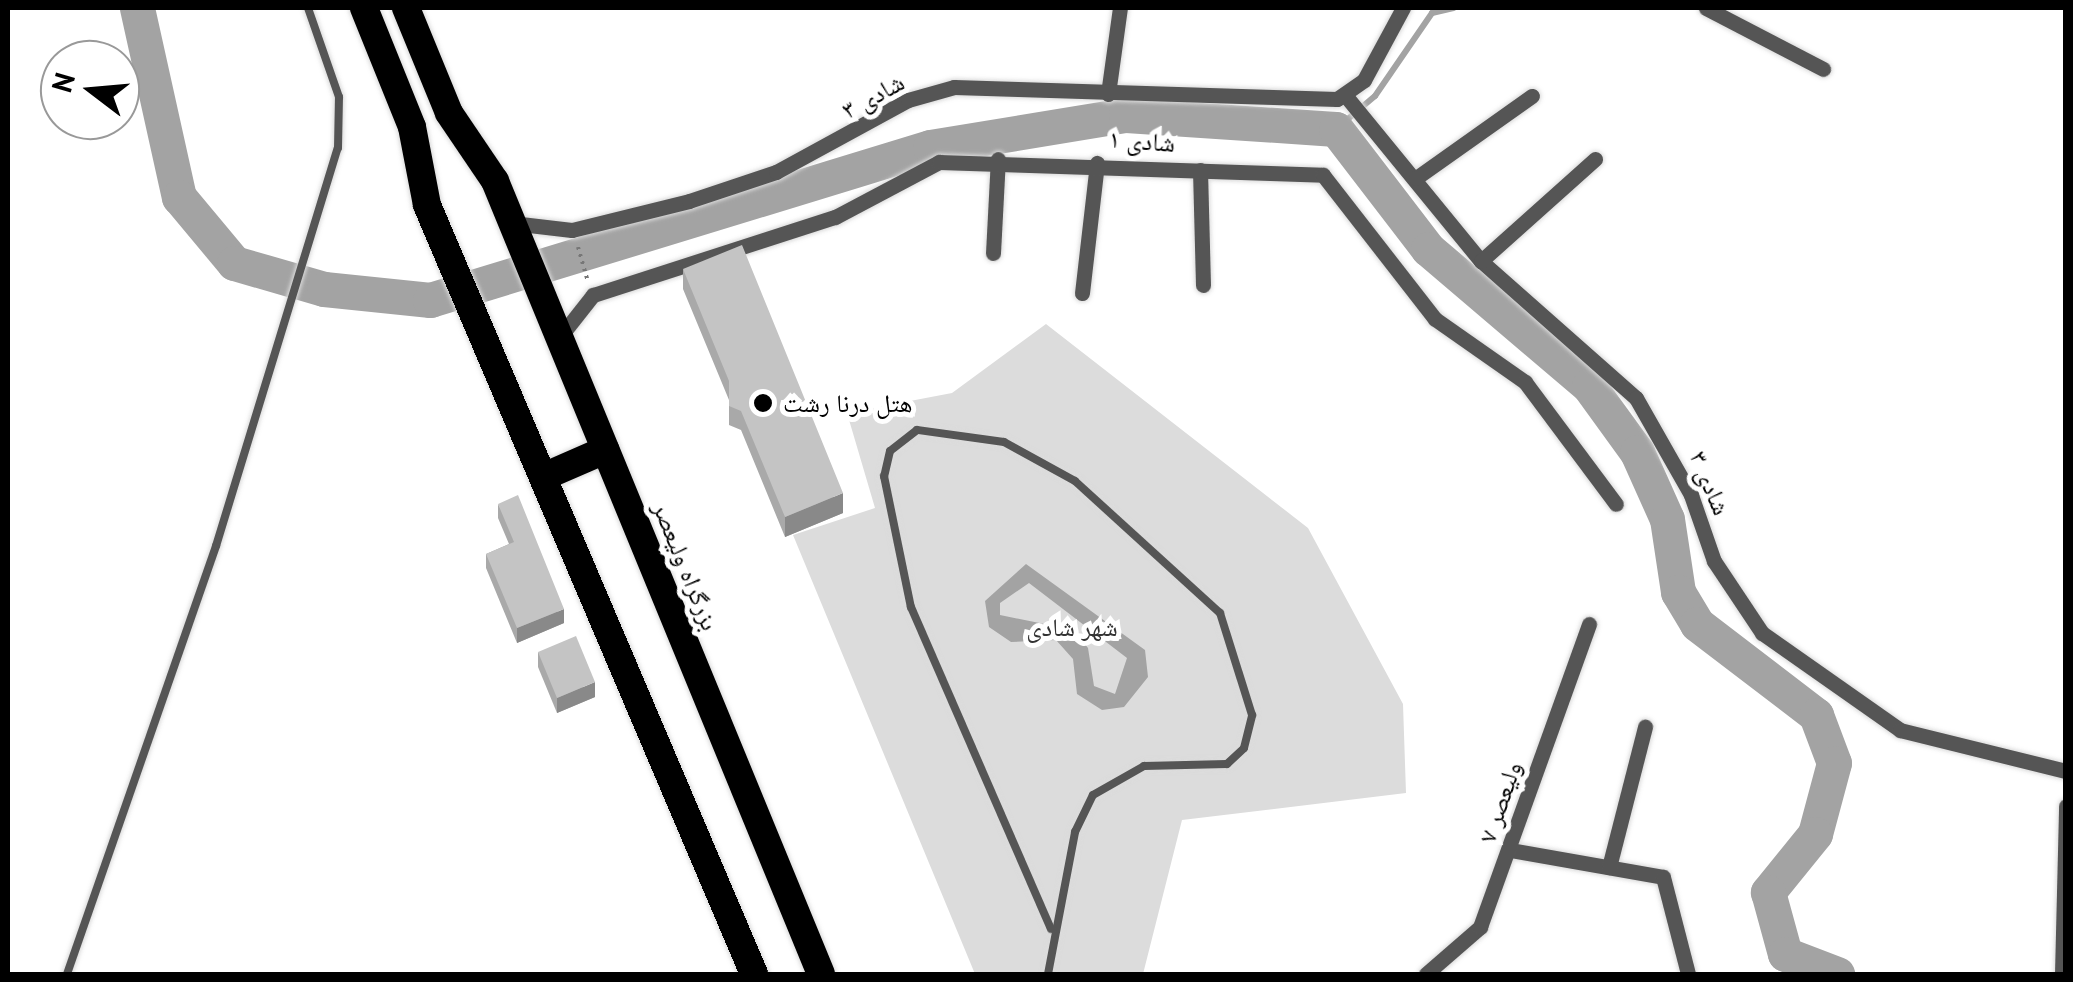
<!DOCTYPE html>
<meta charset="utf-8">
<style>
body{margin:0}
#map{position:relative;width:2073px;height:982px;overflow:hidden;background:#fff;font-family:"PT Sans","Noto Naskh Arabic",sans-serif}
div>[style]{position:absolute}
.green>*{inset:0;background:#dcdcdc}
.water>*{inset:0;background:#a3a3a3}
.stream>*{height:6px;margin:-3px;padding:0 3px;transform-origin:3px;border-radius:3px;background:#a3a3a3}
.river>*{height:35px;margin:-17.5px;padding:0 17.5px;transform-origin:17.5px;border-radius:17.5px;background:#a3a3a3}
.path>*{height:4px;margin-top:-2px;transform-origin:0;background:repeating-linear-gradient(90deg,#777 0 2.5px,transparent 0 7.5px)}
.roads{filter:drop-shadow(0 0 2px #dbdbdb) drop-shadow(0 0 2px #dbdbdb)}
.lane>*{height:8px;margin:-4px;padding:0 4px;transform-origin:4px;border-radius:4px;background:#555}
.street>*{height:15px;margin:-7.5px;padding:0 7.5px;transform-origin:7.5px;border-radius:7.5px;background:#555}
.highway>*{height:28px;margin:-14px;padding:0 14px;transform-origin:14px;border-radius:14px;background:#000}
.wall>*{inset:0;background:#a9a9a9}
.shaded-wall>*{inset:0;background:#898989}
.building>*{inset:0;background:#c4c4c4}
.dots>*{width:28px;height:28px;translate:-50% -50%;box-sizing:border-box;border:5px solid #fff;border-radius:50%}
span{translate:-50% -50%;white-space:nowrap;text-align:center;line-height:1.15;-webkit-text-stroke:10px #fff;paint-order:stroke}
.street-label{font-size:25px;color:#000}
.poi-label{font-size:25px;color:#000}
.left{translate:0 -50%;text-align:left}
.park-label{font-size:25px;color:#333}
.frame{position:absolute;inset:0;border:10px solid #000;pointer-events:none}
.north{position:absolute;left:40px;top:40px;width:100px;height:100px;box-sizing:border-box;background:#fff;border:2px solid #999;border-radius:50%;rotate:286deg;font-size:28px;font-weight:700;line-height:40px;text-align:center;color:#000}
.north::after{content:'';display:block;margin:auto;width:35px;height:45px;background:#000;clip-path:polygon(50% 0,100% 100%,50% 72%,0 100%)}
</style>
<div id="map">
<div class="green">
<div style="clip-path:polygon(1046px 324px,1308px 528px,1403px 704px,1406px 793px,1182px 820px,1143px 974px,975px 974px,793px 535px,875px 508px,847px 413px,952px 393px)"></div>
</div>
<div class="water">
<div style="clip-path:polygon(evenodd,1026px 564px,1145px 650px,1148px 677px,1124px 707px,1102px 710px,1077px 694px,1073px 659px,1056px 640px,1011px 642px,989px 627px,985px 601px,1026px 564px,1029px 583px,1127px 658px,1115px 694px,1094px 686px,1088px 648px,1074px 630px,1000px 615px,1000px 603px,1029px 583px)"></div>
</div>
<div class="stream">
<div style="left:1336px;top:129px;width:51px;rotate:-40.2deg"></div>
<div style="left:1375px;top:96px;width:101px;rotate:-55.5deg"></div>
<div style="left:1432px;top:13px;width:22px;rotate:-13deg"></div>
</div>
<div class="river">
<div style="left:137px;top:8px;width:194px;rotate:77.5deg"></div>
<div style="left:179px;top:197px;width:86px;rotate:50.2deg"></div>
<div style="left:234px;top:263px;width:94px;rotate:16.1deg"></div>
<div style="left:324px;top:289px;width:107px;rotate:5.9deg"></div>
<div style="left:430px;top:300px;width:523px;rotate:-17.01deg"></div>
<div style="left:930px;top:147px;width:199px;rotate:-9.3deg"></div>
<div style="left:1126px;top:115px;width:210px;rotate:3.8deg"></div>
<div style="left:1336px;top:129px;width:151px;rotate:52.5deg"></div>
<div style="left:1428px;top:249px;width:211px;rotate:40.4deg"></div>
<div style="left:1589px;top:386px;width:82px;rotate:54deg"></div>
<div style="left:1637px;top:452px;width:73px;rotate:65.9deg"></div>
<div style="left:1667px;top:519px;width:74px;rotate:81.4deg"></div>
<div style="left:1678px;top:592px;width:37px;rotate:59deg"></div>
<div style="left:1697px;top:624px;width:150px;rotate:37.4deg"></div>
<div style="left:1816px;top:715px;width:51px;rotate:69.4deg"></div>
<div style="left:1834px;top:763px;width:73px;rotate:105deg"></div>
<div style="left:1815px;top:834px;width:75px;rotate:129deg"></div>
<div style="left:1768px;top:892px;width:64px;rotate:74.7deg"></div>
<div style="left:1785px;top:954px;width:56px;rotate:21deg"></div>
</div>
<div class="path">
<div style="left:578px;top:247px;width:35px;rotate:74deg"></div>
</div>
<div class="roads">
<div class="lane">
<div style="left:67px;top:974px;width:453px;rotate:-70.8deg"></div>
<div style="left:216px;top:546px;width:416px;rotate:-73deg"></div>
<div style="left:338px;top:148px;width:51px;rotate:-88.9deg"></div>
<div style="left:339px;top:97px;width:94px;rotate:-109.2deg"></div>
<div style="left:1048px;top:974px;width:145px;rotate:-79.2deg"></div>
<div style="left:1075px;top:832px;width:41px;rotate:-64.1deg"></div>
<div style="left:1093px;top:795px;width:59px;rotate:-29.6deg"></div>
<div style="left:1144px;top:766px;width:83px;rotate:-1.4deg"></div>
<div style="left:1227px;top:764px;width:23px;rotate:-43deg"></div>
<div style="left:1244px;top:748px;width:34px;rotate:-76deg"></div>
<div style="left:1252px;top:715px;width:107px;rotate:-107.4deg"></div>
<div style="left:1220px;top:613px;width:196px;rotate:-137.7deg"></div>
<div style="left:1075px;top:481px;width:81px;rotate:-151.2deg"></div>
<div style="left:1004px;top:442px;width:88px;rotate:-172.1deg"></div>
<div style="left:917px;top:430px;width:34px;rotate:142deg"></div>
<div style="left:890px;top:451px;width:26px;rotate:103deg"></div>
<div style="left:884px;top:476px;width:134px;rotate:78.4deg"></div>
<div style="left:911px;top:607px;width:351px;rotate:66.5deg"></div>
</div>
<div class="street">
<div style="left:1706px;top:8px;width:132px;rotate:27.5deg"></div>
<div style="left:1108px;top:94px;width:87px;rotate:-82.1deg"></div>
<div style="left:1345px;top:95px;width:215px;rotate:50.7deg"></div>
<div style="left:1481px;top:261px;width:207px;rotate:41.5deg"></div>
<div style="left:1636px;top:398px;width:112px;rotate:60.4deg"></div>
<div style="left:1691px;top:495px;width:70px;rotate:70.8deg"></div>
<div style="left:1714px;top:561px;width:87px;rotate:56.3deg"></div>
<div style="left:1762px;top:633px;width:169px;rotate:35.1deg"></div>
<div style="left:1900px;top:730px;width:171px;rotate:13.9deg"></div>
<div style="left:1200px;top:170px;width:115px;rotate:88.5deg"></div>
<div style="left:1416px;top:178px;width:142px;rotate:-35.3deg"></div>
<div style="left:512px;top:223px;width:60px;rotate:6.7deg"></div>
<div style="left:572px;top:230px;width:121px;rotate:-13.9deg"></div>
<div style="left:689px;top:201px;width:92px;rotate:-18.4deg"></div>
<div style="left:776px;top:172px;width:150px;rotate:-28.6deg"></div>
<div style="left:908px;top:100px;width:48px;rotate:-15.8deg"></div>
<div style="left:954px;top:87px;width:383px;rotate:1.8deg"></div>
<div style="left:1337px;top:99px;width:33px;rotate:-35deg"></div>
<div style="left:1364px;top:80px;width:82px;rotate:-61.6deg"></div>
<div style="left:993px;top:253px;width:94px;rotate:-87deg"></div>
<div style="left:1481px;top:261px;width:153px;rotate:-41.8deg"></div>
<div style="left:1082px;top:293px;width:131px;rotate:-83.4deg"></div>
<div style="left:559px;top:338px;width:55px;rotate:-51.7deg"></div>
<div style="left:593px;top:295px;width:254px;rotate:-17.9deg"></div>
<div style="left:835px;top:217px;width:118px;rotate:-27.9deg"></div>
<div style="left:939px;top:162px;width:384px;rotate:1.9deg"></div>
<div style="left:1323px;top:175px;width:182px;rotate:52.1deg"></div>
<div style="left:1435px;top:319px;width:110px;rotate:35deg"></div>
<div style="left:1525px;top:382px;width:152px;rotate:53.3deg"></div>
<div style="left:1510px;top:850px;width:155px;rotate:10deg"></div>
<div style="left:1663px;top:877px;width:100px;rotate:75.5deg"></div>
<div style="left:1609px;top:867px;width:145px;rotate:-75.6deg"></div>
<div style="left:1426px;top:974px;width:72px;rotate:-41deg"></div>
<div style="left:1480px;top:927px;width:322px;rotate:-70.2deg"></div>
<div style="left:2062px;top:974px;width:168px;rotate:-88.6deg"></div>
</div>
<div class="highway">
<div style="left:364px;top:8px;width:128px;rotate:68deg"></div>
<div style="left:412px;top:127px;width:79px;rotate:79.1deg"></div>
<div style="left:427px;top:205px;width:836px;rotate:66.96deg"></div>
<div style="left:406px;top:8px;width:113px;rotate:67.7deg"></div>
<div style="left:449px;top:113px;width:82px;rotate:55.9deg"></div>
<div style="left:495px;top:181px;width:857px;rotate:67.65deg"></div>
<div style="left:543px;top:477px;width:68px;rotate:-23.5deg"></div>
</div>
</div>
<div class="wall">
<div style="clip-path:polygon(683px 269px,843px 513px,785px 537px,741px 430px,729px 425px,729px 400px,683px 289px)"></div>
<div style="clip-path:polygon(498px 504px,564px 623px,517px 643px,486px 568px,486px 554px,509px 544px,498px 518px)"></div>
<div style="clip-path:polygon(538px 652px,595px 697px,557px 713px,538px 667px)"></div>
</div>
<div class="shaded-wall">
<div style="clip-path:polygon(843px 493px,843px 513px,785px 537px,785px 517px)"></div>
<div style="clip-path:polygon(564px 609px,564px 623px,517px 643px,517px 628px)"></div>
<div style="clip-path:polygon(595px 682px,595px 697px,557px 713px,557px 698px)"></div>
</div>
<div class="building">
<div style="clip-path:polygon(742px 245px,843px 493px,785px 517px,741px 411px,729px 406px,729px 381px,683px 269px)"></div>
<div style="clip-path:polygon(518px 495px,564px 609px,517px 628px,486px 554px,514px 542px,498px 504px)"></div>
<div style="clip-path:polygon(576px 636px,595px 682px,557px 698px,538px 652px)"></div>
</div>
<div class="dots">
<div style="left:763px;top:403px;background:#000"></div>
</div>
<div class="street-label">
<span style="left:873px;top:96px;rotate:-29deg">شادی ۳</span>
<span style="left:1142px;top:141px;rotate:4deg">شادی ۱</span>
<span style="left:1710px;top:483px;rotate:67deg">شادی ۳</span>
<span style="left:686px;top:566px;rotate:68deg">بزرگراه ولیعصر</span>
<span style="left:1500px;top:802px;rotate:-71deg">ولیعصر ۷</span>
</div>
<div class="poi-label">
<span class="left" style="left:783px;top:403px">هتل درنا رشت</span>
</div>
<div class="park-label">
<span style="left:1072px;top:627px">شهر شادی</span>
</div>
<div class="frame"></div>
<div class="north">N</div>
</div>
